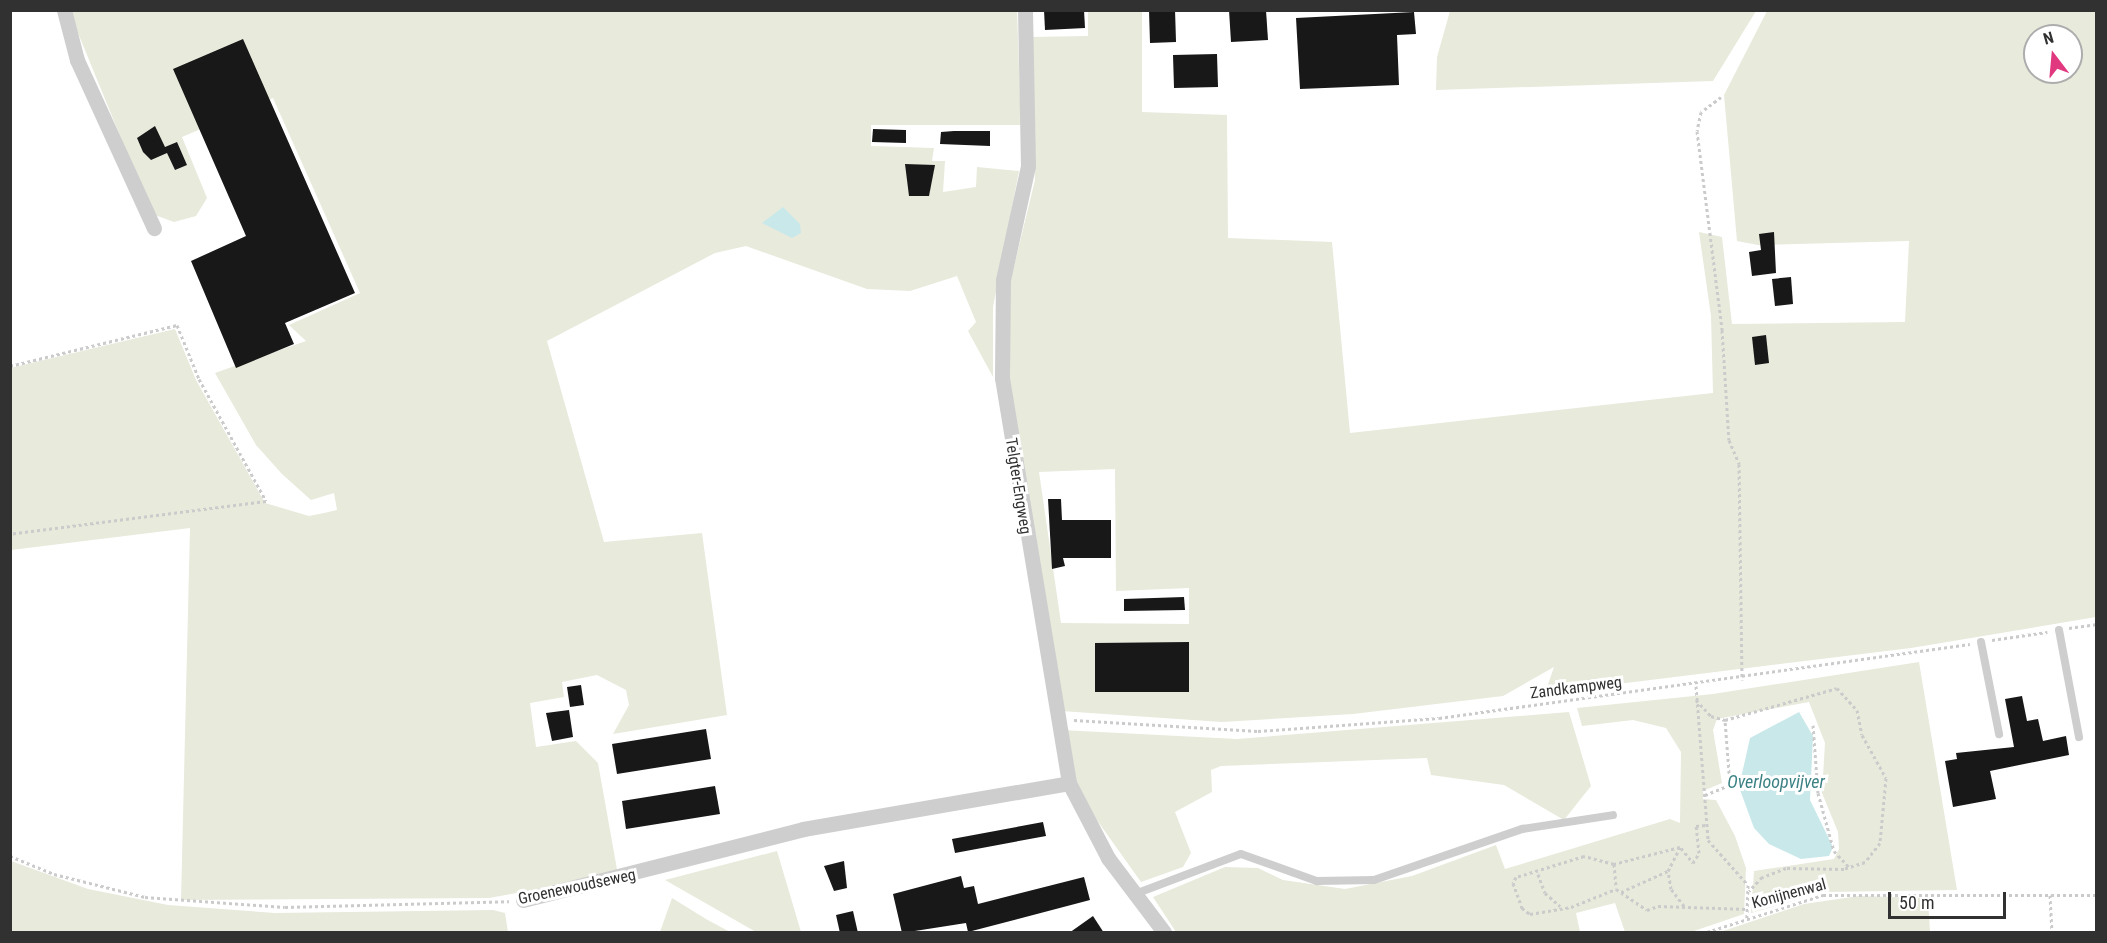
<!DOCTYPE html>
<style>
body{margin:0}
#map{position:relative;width:2107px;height:943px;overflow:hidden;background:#fff;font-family:"Roboto Condensed",sans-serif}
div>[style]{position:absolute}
.green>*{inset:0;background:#e8eadc}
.water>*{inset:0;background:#c9e8ea}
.building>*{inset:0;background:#181818}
.path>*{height:3px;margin-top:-1.5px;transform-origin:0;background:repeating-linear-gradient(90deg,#cbcbcb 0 3px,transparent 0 6px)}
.lane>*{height:8px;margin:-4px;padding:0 4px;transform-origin:4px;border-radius:4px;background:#cecece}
.street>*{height:15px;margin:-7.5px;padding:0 7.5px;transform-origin:7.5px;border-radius:7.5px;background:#cecece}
span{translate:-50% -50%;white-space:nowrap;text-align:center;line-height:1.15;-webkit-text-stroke:6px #fff;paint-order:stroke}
.street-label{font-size:16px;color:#313131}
.water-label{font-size:18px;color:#3b8184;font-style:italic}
.frame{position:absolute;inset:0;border:12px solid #313131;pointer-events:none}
.north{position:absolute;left:2023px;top:24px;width:60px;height:60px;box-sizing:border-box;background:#fff;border:2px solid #adadad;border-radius:50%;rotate:344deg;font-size:16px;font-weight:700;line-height:24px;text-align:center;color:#313131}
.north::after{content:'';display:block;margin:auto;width:21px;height:27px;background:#e1397f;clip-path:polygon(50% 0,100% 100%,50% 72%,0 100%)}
.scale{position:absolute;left:1888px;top:892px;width:118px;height:27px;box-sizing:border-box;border:3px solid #313131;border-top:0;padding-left:8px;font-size:18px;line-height:21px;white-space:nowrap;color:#313131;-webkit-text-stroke:4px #fff;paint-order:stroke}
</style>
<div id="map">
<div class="green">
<div style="clip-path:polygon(69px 11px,1017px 11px,1021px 125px,871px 125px,871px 146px,934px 148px,932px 161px,945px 161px,943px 192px,976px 187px,977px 167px,1019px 171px,993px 307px,993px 377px,968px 331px,976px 322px,957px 276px,910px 291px,867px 289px,746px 246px,715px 253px,547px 341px,604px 542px,702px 533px,727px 715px,613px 734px,629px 705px,626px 690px,597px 675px,562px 682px,564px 697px,530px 703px,536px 747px,576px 741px,598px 763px,618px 875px,489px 898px,181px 900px,190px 528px,11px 550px,10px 368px,175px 329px,196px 380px,265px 503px,309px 516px,324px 513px,337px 510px,334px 493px,311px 500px,282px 474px,256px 445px,215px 373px,306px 341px,289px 325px,360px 293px,273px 98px,182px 137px,207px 198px,196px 216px,174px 222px,152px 214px)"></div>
<div style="clip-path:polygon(evenodd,1088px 11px,1142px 11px,1142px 112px,1227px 115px,1228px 238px,1332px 242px,1350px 433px,1713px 393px,1711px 316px,1699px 232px,1722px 237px,1732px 324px,1905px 322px,1909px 241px,1758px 245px,1737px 241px,1724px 95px,1767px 11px,2096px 12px,2096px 617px,1911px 648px,1545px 693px,1554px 667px,1503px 696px,1353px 714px,1222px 722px,1061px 711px,1007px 373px,1009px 287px,1035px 180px,1029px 37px,1088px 36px,1088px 11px,2035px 36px,2071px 36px,2071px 72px,2035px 72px,2035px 36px,1088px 11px,1115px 469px,1116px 591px,1189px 588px,1189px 624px,1061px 623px,1039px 472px,1115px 469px)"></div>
<div style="clip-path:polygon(1450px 11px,1450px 10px,1756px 11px,1713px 81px,1436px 90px,1437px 57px)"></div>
<div style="clip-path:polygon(1919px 662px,1957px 890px,1824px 892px,1751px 913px,1754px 871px,1834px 859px,1839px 849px,1838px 832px,1822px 793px,1825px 743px,1809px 702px,1717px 719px,1713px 730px,1722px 783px,1703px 791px,1703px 799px,1716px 800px,1735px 836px,1746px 868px,1744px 914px,1691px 932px,1625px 932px,1615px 903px,1576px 913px,1580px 932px,1176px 932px,1153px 897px,1225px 867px,1258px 868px,1283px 880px,1345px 889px,1412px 876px,1496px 845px,1505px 869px,1670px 819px,1680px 823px,1681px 752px,1666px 728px,1633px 720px,1582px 726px,1577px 708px,1713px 694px)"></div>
<div style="clip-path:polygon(1569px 712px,1591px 786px,1564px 820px,1504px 785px,1431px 775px,1427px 758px,1221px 766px,1211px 770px,1212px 792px,1175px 812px,1191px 853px,1183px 867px,1141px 882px,1094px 816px,1077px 782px,1061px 730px,1237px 739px)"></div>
<div style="clip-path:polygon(777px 851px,801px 932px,756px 932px,665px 880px)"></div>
<div style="clip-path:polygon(11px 861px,88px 889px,168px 905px,275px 913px,493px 910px,505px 913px,508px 932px,11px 932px)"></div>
<div style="clip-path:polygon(1859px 896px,1928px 898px,1930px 932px,1720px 932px,1804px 904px)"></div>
<div style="clip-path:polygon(672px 898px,706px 919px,730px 932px,660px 932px)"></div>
</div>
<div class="water">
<div style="clip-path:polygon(783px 207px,800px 224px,801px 233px,792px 238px,762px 223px)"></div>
<div style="clip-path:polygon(1799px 712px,1813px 736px,1810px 800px,1833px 847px,1829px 856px,1801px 859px,1769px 844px,1754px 828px,1739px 787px,1750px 738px)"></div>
</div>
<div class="building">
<div style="clip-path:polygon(1044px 10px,1084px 10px,1085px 28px,1045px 30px)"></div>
<div style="clip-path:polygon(1149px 10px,1175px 10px,1176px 42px,1150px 43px)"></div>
<div style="clip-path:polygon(1229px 10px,1266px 10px,1268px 40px,1231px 42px)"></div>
<div style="clip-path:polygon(1414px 12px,1416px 34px,1397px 35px,1399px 85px,1300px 89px,1296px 18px)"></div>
<div style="clip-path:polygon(243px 39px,355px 293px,285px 323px,294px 344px,236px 368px,191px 261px,246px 236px,173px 69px)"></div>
<div style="clip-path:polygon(1217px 54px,1218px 87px,1174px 88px,1173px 55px)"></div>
<div style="clip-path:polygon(155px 126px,165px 147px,177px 142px,187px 165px,175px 170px,167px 153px,151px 160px,143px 152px,137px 138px)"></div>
<div style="clip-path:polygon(873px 129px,906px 130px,906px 143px,872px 142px)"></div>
<div style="clip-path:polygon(954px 131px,990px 131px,990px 146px,940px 144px,941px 132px)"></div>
<div style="clip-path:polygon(905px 164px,935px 165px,929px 196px,909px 196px)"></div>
<div style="clip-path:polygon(1774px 232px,1776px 273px,1752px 276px,1749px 252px,1761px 250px,1759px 234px)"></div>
<div style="clip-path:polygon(1791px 277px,1793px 304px,1775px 306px,1772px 279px)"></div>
<div style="clip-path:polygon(1766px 335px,1769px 363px,1755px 365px,1752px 337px)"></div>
<div style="clip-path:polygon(1048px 499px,1061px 499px,1062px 520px,1111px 520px,1111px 558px,1063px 558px,1065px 566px,1052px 569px)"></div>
<div style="clip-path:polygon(1184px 597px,1185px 610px,1124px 611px,1124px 599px)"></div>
<div style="clip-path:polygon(1189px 642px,1189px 692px,1095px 692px,1095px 643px)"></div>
<div style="clip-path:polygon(581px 685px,584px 705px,570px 707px,567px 687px)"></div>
<div style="clip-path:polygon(2022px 696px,2027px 721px,2038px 719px,2043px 741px,2066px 736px,2069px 755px,1990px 771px,1996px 799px,1953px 807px,1945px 761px,1957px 759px,1956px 753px,2014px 747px,2005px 699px)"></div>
<div style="clip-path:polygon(569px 710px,573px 737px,552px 741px,546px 713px)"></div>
<div style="clip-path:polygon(706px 729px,711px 759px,617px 774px,612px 744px)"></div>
<div style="clip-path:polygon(715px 786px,720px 814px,626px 829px,622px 801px)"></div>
<div style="clip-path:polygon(1043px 822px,1046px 836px,955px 853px,952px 839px)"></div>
<div style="clip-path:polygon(844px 861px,847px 888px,834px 891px,824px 866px)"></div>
<div style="clip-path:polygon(961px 876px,964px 888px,974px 886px,978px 904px,1084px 877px,1090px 900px,968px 932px,966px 923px,902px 933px,893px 894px)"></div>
<div style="clip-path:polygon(853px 911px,858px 933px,840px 933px,836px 915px)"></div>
<div style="clip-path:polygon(1093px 916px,1104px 933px,1069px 933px)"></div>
</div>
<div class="path">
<div style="left:1721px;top:97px;width:25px;rotate:143deg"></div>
<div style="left:1701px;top:112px;width:19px;rotate:102deg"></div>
<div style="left:1697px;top:131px;width:201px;rotate:82.8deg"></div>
<div style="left:1722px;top:330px;width:110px;rotate:86.4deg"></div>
<div style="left:1729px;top:440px;width:26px;rotate:67deg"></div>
<div style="left:1739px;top:464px;width:216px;rotate:89.2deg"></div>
<div style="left:10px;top:366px;width:172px;rotate:-13.8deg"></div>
<div style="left:177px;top:325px;width:58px;rotate:67.8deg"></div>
<div style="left:199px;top:379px;width:139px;rotate:61.2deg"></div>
<div style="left:266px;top:501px;width:258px;rotate:172.7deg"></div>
<div style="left:2069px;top:628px;width:27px;rotate:-8deg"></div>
<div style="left:1992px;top:640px;width:56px;rotate:-8.3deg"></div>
<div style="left:1696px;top:686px;width:154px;rotate:85.5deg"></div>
<div style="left:1708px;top:840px;width:60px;rotate:48.4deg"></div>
<div style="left:1748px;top:885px;width:33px;rotate:92deg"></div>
<div style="left:1696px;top:700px;width:22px;rotate:47deg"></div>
<div style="left:1711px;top:716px;width:15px;rotate:16deg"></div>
<div style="left:1725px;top:720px;width:116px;rotate:-15.9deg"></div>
<div style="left:1837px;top:688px;width:30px;rotate:48deg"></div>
<div style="left:1857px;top:710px;width:25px;rotate:79deg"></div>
<div style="left:1862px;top:735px;width:49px;rotate:60.8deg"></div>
<div style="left:1886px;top:778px;width:65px;rotate:95.3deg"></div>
<div style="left:1880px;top:843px;width:24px;rotate:128deg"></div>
<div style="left:1865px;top:862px;width:22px;rotate:162deg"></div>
<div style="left:1844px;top:869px;width:58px;rotate:-179deg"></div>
<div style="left:1786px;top:868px;width:26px;rotate:159deg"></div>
<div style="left:1762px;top:877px;width:19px;rotate:133deg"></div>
<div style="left:1074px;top:720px;width:184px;rotate:3.4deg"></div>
<div style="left:1258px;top:731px;width:181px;rotate:-4.1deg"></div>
<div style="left:1439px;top:718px;width:536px;rotate:-7.93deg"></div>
<div style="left:1813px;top:725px;width:68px;rotate:85.8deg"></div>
<div style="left:1818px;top:793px;width:60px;rotate:74.6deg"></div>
<div style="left:1834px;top:851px;width:23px;rotate:47deg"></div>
<div style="left:1705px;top:795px;width:27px;rotate:-22deg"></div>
<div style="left:1730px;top:785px;width:65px;rotate:-94.4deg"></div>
<div style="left:1681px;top:848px;width:19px;rotate:51deg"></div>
<div style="left:1693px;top:863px;width:12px;rotate:-59deg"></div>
<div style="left:1699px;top:853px;width:27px;rotate:-96deg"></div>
<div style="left:1696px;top:826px;width:10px;rotate:-6deg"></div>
<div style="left:10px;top:856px;width:48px;rotate:22.2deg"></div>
<div style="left:54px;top:874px;width:94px;rotate:14.2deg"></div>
<div style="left:145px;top:897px;width:140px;rotate:4.1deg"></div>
<div style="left:285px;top:907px;width:224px;rotate:-1.5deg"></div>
<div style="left:1614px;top:864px;width:24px;rotate:85deg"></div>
<div style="left:1538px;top:874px;width:20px;rotate:70deg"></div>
<div style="left:1545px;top:893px;width:20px;rotate:41deg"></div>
<div style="left:1621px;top:892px;width:51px;rotate:-24.1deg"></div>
<div style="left:2050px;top:895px;width:37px;rotate:87deg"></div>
<div style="left:1684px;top:906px;width:21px;rotate:-127deg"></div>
<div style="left:1671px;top:889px;width:18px;rotate:-99deg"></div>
<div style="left:1668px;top:871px;width:27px;rotate:-63deg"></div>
<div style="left:1680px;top:847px;width:68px;rotate:165.6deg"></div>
<div style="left:1614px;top:864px;width:31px;rotate:-165deg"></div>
<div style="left:1584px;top:856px;width:71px;rotate:162.8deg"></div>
<div style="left:1516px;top:877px;width:7px;rotate:117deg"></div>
<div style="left:1513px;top:883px;width:27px;rotate:70deg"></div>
<div style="left:1522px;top:908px;width:10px;rotate:37deg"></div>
<div style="left:1530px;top:914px;width:42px;rotate:-9.7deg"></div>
<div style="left:1571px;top:907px;width:48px;rotate:-21.8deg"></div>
<div style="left:1616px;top:889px;width:37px;rotate:34deg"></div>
<div style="left:1647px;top:910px;width:12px;rotate:-20deg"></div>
<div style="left:1658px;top:906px;width:90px;rotate:1.9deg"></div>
<div style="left:1707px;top:932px;width:122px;rotate:-17.7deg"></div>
<div style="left:1823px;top:895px;width:273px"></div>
</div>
<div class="lane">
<div style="left:2059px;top:630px;width:109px;rotate:79.4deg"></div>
<div style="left:1981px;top:642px;width:94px;rotate:78.9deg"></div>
<div style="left:1135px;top:894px;width:113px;rotate:-20.7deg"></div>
<div style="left:1241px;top:854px;width:81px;rotate:19.6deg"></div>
<div style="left:1317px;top:881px;width:57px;rotate:-1deg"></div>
<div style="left:1374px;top:880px;width:157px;rotate:-19deg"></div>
<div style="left:1522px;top:829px;width:92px;rotate:-8.7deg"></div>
</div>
<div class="street">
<div style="left:64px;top:10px;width:52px;rotate:75.4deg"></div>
<div style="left:77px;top:60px;width:185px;rotate:65.4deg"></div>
<div style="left:1025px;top:10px;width:156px;rotate:88.9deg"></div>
<div style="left:1028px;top:166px;width:117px;rotate:102.4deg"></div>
<div style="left:1003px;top:280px;width:98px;rotate:90.6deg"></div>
<div style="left:1002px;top:378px;width:411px;rotate:80.6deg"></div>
<div style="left:1069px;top:783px;width:85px;rotate:62.5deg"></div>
<div style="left:1108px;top:858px;width:93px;rotate:52.9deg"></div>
<div style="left:523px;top:900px;width:289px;rotate:-14.2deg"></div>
<div style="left:803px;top:829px;width:270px;rotate:-9.8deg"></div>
</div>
<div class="street-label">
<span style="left:1018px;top:486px;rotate:81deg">Telgter-Engweg</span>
<span style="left:1576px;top:688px;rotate:-7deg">Zandkampweg</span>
<span style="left:577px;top:887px;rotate:-12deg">Groenewoudseweg</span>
<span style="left:1789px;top:894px;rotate:-15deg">Konijnenwal</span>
</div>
<div class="water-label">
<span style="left:1776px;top:782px">Overloopvijver</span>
</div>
<div class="frame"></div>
<div class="north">N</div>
<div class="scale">50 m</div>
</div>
